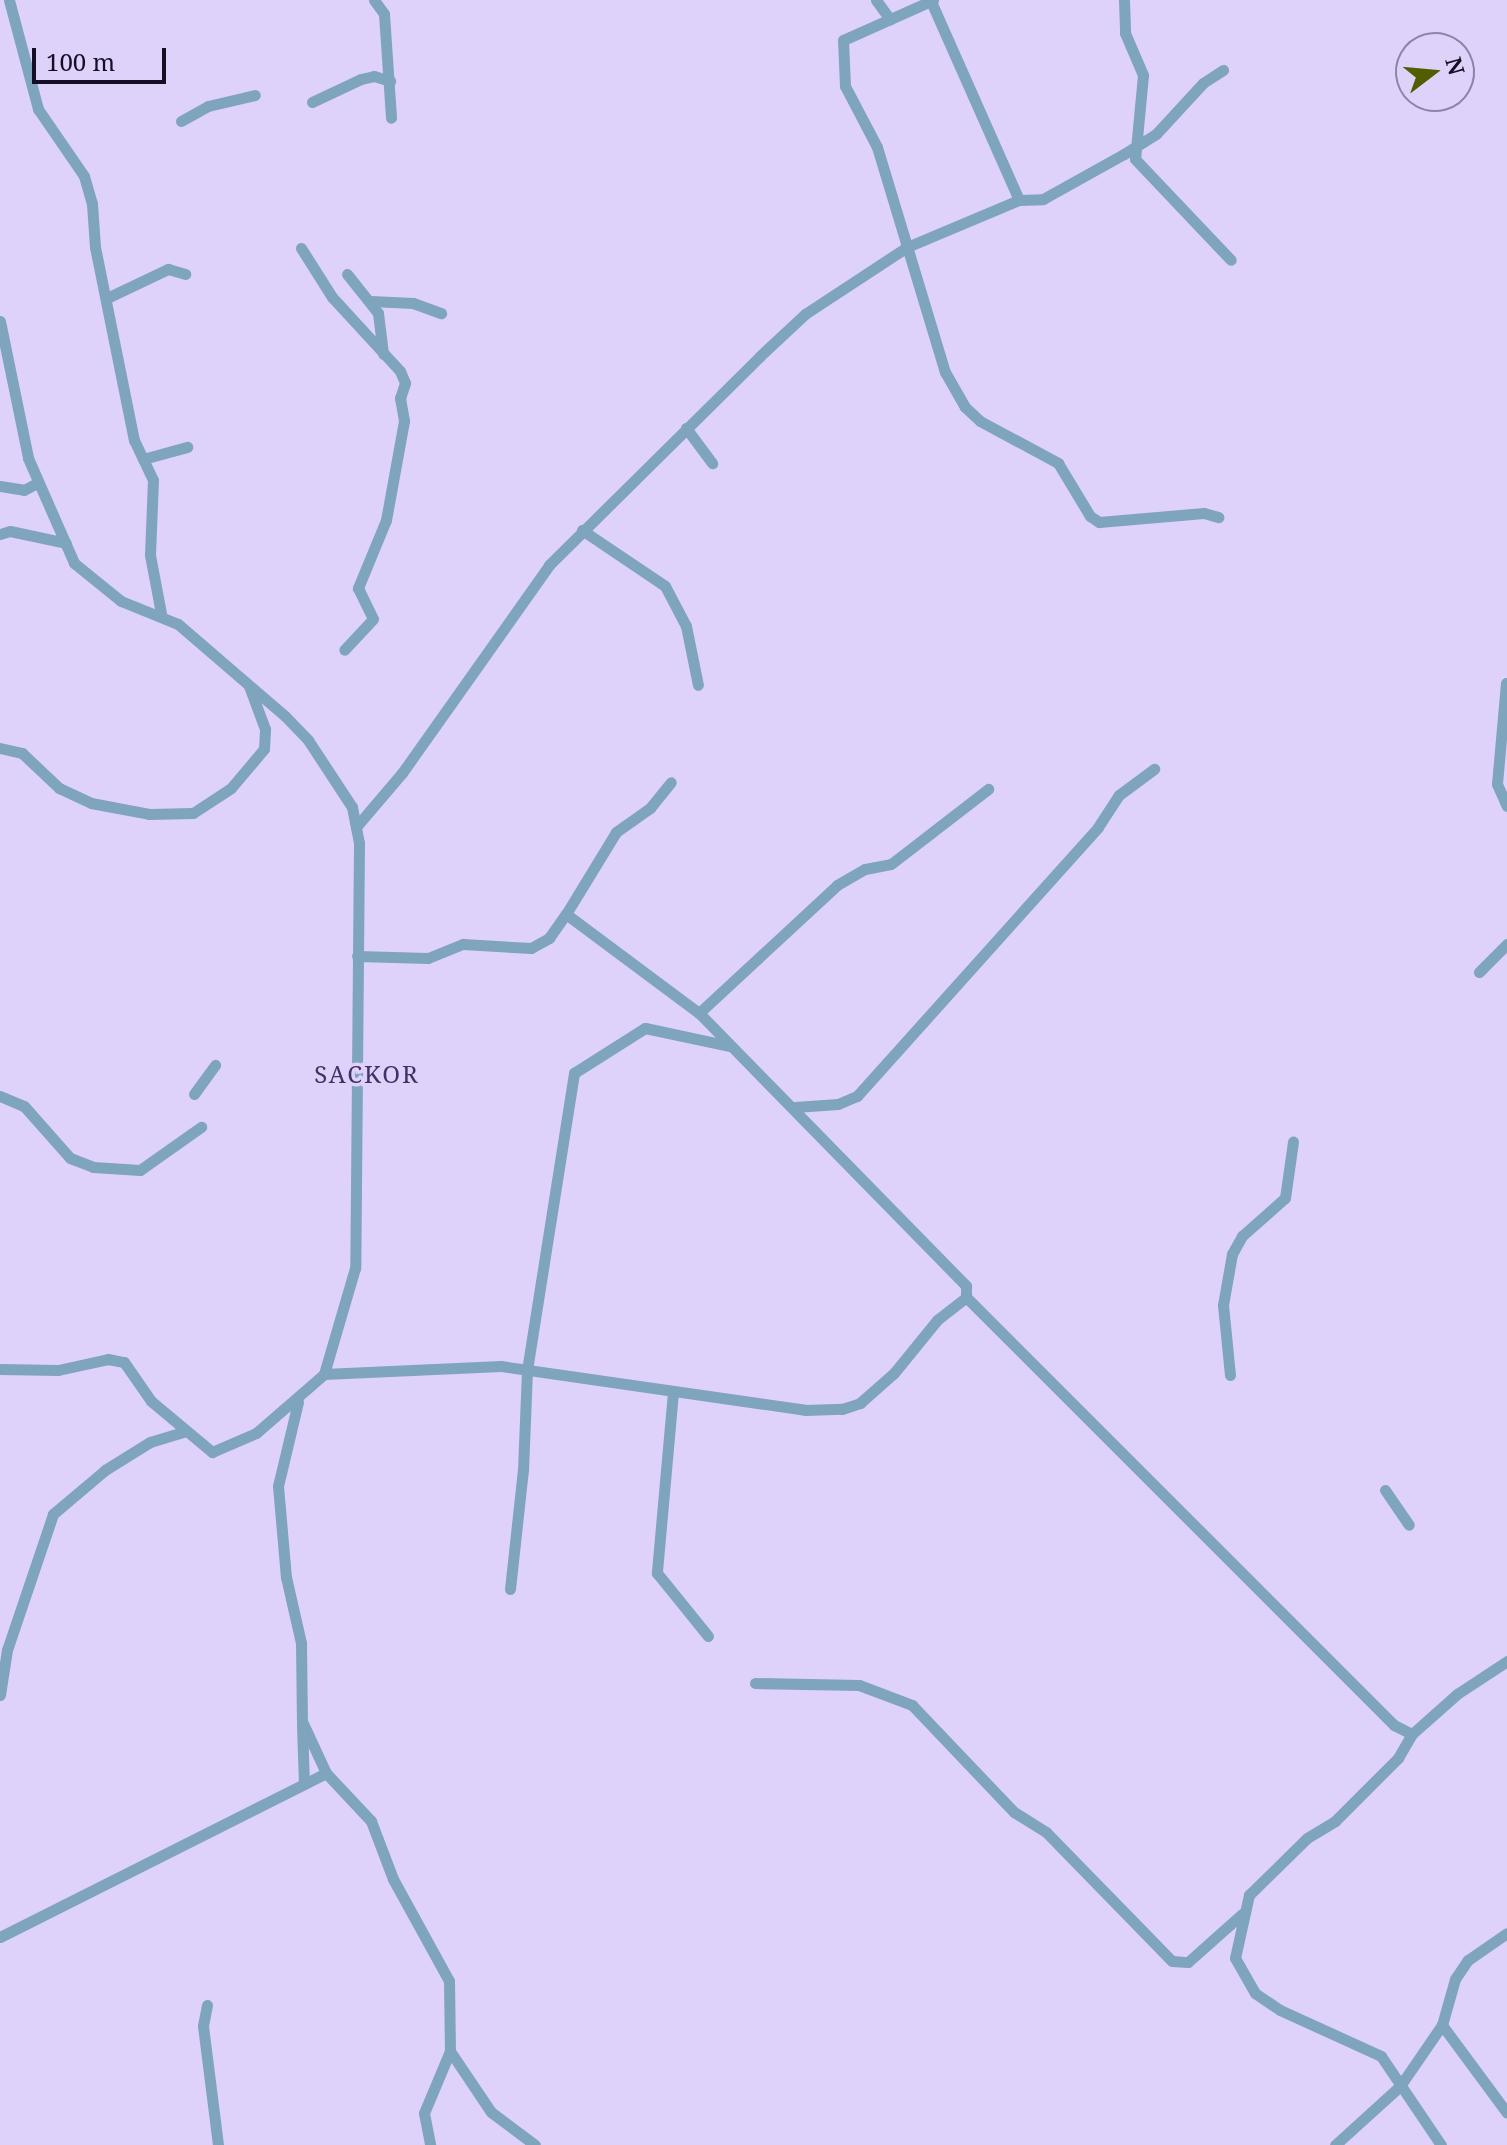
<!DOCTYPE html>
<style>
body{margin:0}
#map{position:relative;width:1507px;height:2145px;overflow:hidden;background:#ded2fa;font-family:"Noto Serif",serif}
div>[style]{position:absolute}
.minor>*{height:11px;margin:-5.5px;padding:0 5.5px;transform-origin:5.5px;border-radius:5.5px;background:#7fa4be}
span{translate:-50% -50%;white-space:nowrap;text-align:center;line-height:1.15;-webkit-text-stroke:7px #ded2fa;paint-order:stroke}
.neighbourhood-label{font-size:24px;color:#443067;letter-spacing:2px}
.north{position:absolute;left:1395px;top:32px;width:80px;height:80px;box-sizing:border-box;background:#ded2fa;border:2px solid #8e84a5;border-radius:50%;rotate:74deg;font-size:22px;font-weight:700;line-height:32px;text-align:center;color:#160e25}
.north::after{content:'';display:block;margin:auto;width:28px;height:36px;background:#505e00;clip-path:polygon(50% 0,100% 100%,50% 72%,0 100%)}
.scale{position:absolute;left:32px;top:48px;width:134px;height:36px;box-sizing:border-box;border:4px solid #160e25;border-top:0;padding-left:10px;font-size:24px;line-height:28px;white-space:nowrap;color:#160e25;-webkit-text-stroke:6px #ded2fa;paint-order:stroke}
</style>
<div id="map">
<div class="minor">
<div style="left:9px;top:0;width:113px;rotate:75.1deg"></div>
<div style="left:38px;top:109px;width:81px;rotate:55.5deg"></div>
<div style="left:84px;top:176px;width:29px;rotate:74deg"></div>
<div style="left:92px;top:204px;width:43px;rotate:86deg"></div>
<div style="left:95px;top:247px;width:197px;rotate:78.6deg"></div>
<div style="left:134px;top:440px;width:44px;rotate:64.6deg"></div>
<div style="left:153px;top:480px;width:75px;rotate:92.3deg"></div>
<div style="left:150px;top:555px;width:59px;rotate:79.3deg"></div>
<div style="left:374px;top:0;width:17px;rotate:54deg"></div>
<div style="left:384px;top:14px;width:104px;rotate:86.1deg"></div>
<div style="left:876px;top:0;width:24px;rotate:54deg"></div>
<div style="left:933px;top:0;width:98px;rotate:156deg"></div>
<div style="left:843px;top:40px;width:46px;rotate:87.5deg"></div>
<div style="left:845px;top:86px;width:69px;rotate:62.3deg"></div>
<div style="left:877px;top:147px;width:235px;rotate:73.2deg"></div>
<div style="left:945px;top:372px;width:40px;rotate:60.3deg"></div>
<div style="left:965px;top:407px;width:21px;rotate:43deg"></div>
<div style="left:980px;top:421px;width:89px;rotate:28.3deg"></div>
<div style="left:1058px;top:463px;width:62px;rotate:58.9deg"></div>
<div style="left:1090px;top:516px;width:11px;rotate:34deg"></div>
<div style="left:1099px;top:522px;width:105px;rotate:-4.9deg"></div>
<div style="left:1204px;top:513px;width:15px;rotate:16deg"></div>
<div style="left:1124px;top:0;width:33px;rotate:88deg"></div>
<div style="left:1125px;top:33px;width:46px;rotate:66.8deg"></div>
<div style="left:1143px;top:75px;width:84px;rotate:95.4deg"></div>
<div style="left:1135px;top:159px;width:139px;rotate:46.5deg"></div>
<div style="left:312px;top:102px;width:54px;rotate:-25.1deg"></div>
<div style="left:361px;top:79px;width:13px;rotate:-13deg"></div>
<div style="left:374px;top:76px;width:17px;rotate:17deg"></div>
<div style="left:181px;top:121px;width:31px;rotate:-29deg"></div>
<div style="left:208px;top:106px;width:48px;rotate:-13.2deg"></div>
<div style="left:1019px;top:200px;width:24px;rotate:-2deg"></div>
<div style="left:1043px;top:199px;width:93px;rotate:-29.1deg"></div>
<div style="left:1124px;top:154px;width:38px;rotate:-32deg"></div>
<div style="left:1156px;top:134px;width:69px;rotate:-47.3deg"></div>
<div style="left:1203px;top:83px;width:24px;rotate:-33deg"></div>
<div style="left:301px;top:248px;width:58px;rotate:57.7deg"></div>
<div style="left:332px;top:297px;width:100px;rotate:47.4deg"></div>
<div style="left:400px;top:371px;width:13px;rotate:67deg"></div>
<div style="left:405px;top:383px;width:16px;rotate:108deg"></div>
<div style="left:400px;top:398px;width:23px;rotate:80deg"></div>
<div style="left:404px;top:421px;width:101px;rotate:100.3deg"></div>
<div style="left:386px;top:520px;width:74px;rotate:112.4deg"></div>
<div style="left:358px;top:588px;width:34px;rotate:64deg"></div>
<div style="left:373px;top:619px;width:42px;rotate:133.1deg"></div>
<div style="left:347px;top:274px;width:50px;rotate:51.5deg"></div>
<div style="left:378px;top:313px;width:41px;rotate:83deg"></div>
<div style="left:107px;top:298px;width:68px;rotate:-25.4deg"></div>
<div style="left:168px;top:269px;width:18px;rotate:16deg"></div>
<div style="left:371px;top:301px;width:42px;rotate:2.7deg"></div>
<div style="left:413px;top:303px;width:30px;rotate:20deg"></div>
<div style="left:0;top:321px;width:140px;rotate:78.4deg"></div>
<div style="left:28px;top:458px;width:115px;rotate:66.3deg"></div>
<div style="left:74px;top:563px;width:60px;rotate:39deg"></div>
<div style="left:121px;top:601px;width:61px;rotate:22deg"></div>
<div style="left:178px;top:624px;width:141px;rotate:40.7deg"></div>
<div style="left:285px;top:716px;width:33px;rotate:46deg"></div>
<div style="left:308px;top:740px;width:80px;rotate:56.7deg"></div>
<div style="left:352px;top:807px;width:37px;rotate:79deg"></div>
<div style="left:359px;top:843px;width:425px;rotate:90.5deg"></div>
<div style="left:355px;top:1268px;width:110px;rotate:106.3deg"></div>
<div style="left:686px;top:428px;width:44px;rotate:53.4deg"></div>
<div style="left:143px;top:459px;width:46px;rotate:-15.3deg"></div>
<div style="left:0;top:486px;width:24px;rotate:9deg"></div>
<div style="left:24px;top:490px;width:15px;rotate:-28deg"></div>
<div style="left:582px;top:530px;width:100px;rotate:34deg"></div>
<div style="left:665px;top:586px;width:45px;rotate:62.3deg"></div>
<div style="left:686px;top:626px;width:60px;rotate:78.5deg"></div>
<div style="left:0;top:534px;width:10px;rotate:-17deg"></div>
<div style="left:10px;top:531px;width:57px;rotate:12.1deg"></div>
<div style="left:1506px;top:683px;width:101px;rotate:95.1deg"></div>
<div style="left:1497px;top:784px;width:24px;rotate:66deg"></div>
<div style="left:0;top:748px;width:23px;rotate:13deg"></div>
<div style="left:22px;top:753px;width:51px;rotate:43.4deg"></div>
<div style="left:59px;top:788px;width:35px;rotate:25deg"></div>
<div style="left:91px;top:803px;width:59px;rotate:10.7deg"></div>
<div style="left:149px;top:814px;width:44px;rotate:-1.3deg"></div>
<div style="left:193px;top:813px;width:45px;rotate:-33.3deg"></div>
<div style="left:231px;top:788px;width:51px;rotate:-49.8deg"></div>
<div style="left:264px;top:749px;width:20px;rotate:-87deg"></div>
<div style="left:265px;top:729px;width:46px;rotate:-110.4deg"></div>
<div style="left:356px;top:827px;width:71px;rotate:-49.6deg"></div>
<div style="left:402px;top:773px;width:255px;rotate:-54.7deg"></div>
<div style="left:549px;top:565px;width:297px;rotate:-44.7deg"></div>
<div style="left:760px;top:356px;width:62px;rotate:-43deg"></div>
<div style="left:805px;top:314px;width:122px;rotate:-33.3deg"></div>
<div style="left:907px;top:247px;width:121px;rotate:-22.8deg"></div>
<div style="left:1019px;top:200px;width:218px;rotate:-113.9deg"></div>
<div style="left:566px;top:914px;width:96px;rotate:-58.6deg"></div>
<div style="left:616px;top:832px;width:42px;rotate:-35.2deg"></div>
<div style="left:650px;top:808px;width:33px;rotate:-51deg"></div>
<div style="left:357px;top:956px;width:71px;rotate:1.6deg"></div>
<div style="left:428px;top:958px;width:38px;rotate:-22deg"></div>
<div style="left:463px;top:944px;width:68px;rotate:3.4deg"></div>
<div style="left:531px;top:948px;width:21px;rotate:-29deg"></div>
<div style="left:549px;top:938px;width:29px;rotate:-55deg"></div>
<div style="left:566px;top:914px;width:166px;rotate:36.7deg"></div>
<div style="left:699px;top:1013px;width:382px;rotate:45.6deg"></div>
<div style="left:966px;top:1286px;width:11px;rotate:90deg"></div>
<div style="left:1479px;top:972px;width:40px;rotate:-45deg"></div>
<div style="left:699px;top:1013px;width:188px;rotate:-42.8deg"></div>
<div style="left:837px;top:885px;width:32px;rotate:-30deg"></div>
<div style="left:865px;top:869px;width:26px;rotate:-11deg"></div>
<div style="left:891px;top:864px;width:123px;rotate:-37.7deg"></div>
<div style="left:194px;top:1094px;width:36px;rotate:-54deg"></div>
<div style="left:0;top:1096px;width:26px;rotate:23deg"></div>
<div style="left:24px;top:1106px;width:69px;rotate:48.5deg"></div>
<div style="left:70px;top:1158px;width:25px;rotate:21deg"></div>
<div style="left:93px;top:1167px;width:47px;rotate:3.7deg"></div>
<div style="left:140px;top:1170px;width:75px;rotate:-35.2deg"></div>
<div style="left:795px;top:1107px;width:43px;rotate:-4deg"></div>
<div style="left:838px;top:1104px;width:21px;rotate:-23deg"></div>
<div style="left:857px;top:1096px;width:361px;rotate:-48.1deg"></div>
<div style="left:1098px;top:827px;width:38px;rotate:-57deg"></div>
<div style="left:1119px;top:795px;width:44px;rotate:-36.6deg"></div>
<div style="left:0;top:1369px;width:58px;rotate:1deg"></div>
<div style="left:58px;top:1370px;width:51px;rotate:-12.4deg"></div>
<div style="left:108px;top:1359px;width:16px;rotate:11deg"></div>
<div style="left:124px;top:1362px;width:47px;rotate:55.3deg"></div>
<div style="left:151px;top:1401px;width:80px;rotate:39.9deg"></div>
<div style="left:212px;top:1452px;width:48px;rotate:-23.4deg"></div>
<div style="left:256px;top:1433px;width:90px;rotate:-40.9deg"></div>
<div style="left:324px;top:1374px;width:177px;rotate:-2.6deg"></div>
<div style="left:501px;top:1366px;width:307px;rotate:8.2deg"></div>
<div style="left:805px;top:1410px;width:37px;rotate:-2deg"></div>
<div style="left:842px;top:1409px;width:19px;rotate:-18deg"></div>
<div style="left:860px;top:1403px;width:45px;rotate:-41.4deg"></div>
<div style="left:894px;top:1373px;width:68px;rotate:-50.9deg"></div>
<div style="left:937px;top:1320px;width:37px;rotate:-38deg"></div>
<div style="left:966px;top:1297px;width:605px;rotate:45deg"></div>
<div style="left:1394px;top:1725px;width:20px;rotate:27deg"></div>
<div style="left:1230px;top:1375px;width:70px;rotate:-95.7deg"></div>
<div style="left:1223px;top:1305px;width:52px;rotate:-80deg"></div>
<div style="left:1232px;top:1254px;width:21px;rotate:-61deg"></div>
<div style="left:1242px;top:1236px;width:57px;rotate:-41.5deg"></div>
<div style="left:1285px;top:1198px;width:57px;rotate:-81.9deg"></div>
<div style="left:673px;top:1392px;width:182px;rotate:95.1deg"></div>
<div style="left:657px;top:1573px;width:81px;rotate:51deg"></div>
<div style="left:298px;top:1402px;width:86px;rotate:103.4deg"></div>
<div style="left:278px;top:1486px;width:91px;rotate:85deg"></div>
<div style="left:286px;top:1577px;width:68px;rotate:77.2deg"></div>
<div style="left:301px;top:1643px;width:78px;rotate:89.3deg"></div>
<div style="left:302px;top:1721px;width:57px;rotate:65.2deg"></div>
<div style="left:326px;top:1773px;width:66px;rotate:46.8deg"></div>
<div style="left:371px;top:1821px;width:62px;rotate:69.2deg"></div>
<div style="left:393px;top:1879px;width:116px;rotate:61.2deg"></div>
<div style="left:449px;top:1981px;width:70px;rotate:89.2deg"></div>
<div style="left:450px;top:2051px;width:67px;rotate:112.8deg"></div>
<div style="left:424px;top:2113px;width:33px;rotate:79deg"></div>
<div style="left:1385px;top:1490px;width:42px;rotate:55.6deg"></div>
<div style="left:510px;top:1589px;width:120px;rotate:-83.8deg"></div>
<div style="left:523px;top:1470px;width:100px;rotate:-87.7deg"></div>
<div style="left:527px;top:1370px;width:301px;rotate:-81deg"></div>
<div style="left:574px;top:1073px;width:84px;rotate:-32.4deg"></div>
<div style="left:645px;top:1028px;width:87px;rotate:12deg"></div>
<div style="left:755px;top:1683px;width:104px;rotate:1.1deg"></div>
<div style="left:859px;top:1685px;width:57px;rotate:20.7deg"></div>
<div style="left:912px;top:1705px;width:148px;rotate:46.4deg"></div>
<div style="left:1014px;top:1812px;width:38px;rotate:32deg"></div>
<div style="left:1046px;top:1832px;width:180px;rotate:45.7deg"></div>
<div style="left:1172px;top:1961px;width:16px;rotate:4deg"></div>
<div style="left:1188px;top:1962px;width:72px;rotate:-41.6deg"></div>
<div style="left:0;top:1695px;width:46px;rotate:-81.2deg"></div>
<div style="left:7px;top:1650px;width:144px;rotate:-71.3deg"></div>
<div style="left:53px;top:1514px;width:68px;rotate:-40.2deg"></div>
<div style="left:105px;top:1470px;width:53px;rotate:-31.9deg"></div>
<div style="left:150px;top:1442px;width:38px;rotate:-17deg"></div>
<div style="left:302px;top:1725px;width:59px;rotate:88.1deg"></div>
<div style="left:0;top:1937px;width:365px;rotate:-26.7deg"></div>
<div style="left:207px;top:2005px;width:21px;rotate:101deg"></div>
<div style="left:203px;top:2026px;width:120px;rotate:82.8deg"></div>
<div style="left:1442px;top:2025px;width:109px;rotate:53.5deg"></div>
<div style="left:450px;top:2051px;width:73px;rotate:56.1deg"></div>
<div style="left:491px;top:2112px;width:55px;rotate:36.9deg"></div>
<div style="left:1335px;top:2145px;width:88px;rotate:-42.2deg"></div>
<div style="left:1400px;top:2086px;width:74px;rotate:-55.5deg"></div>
<div style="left:1442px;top:2025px;width:48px;rotate:-74.2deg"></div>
<div style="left:1455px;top:1979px;width:23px;rotate:-56deg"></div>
<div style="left:1468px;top:1960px;width:47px;rotate:-34.7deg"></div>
<div style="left:1441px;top:2145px;width:107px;rotate:-124deg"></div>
<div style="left:1381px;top:2056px;width:111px;rotate:-155.5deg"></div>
<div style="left:1280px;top:2010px;width:30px;rotate:-146deg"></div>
<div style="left:1255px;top:1993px;width:40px;rotate:-119.7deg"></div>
<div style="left:1235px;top:1958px;width:65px;rotate:-77.5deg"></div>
<div style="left:1249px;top:1895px;width:81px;rotate:-44.5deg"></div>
<div style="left:1307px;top:1838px;width:33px;rotate:-31deg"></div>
<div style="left:1335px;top:1821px;width:89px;rotate:-45deg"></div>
<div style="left:1398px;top:1758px;width:28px;rotate:-60deg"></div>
<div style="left:1412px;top:1734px;width:60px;rotate:-41.6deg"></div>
<div style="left:1457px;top:1694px;width:60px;rotate:-33.4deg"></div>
</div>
<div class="neighbourhood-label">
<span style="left:367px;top:1074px">SACKOR</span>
</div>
<div class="north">N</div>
<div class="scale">100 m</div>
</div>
